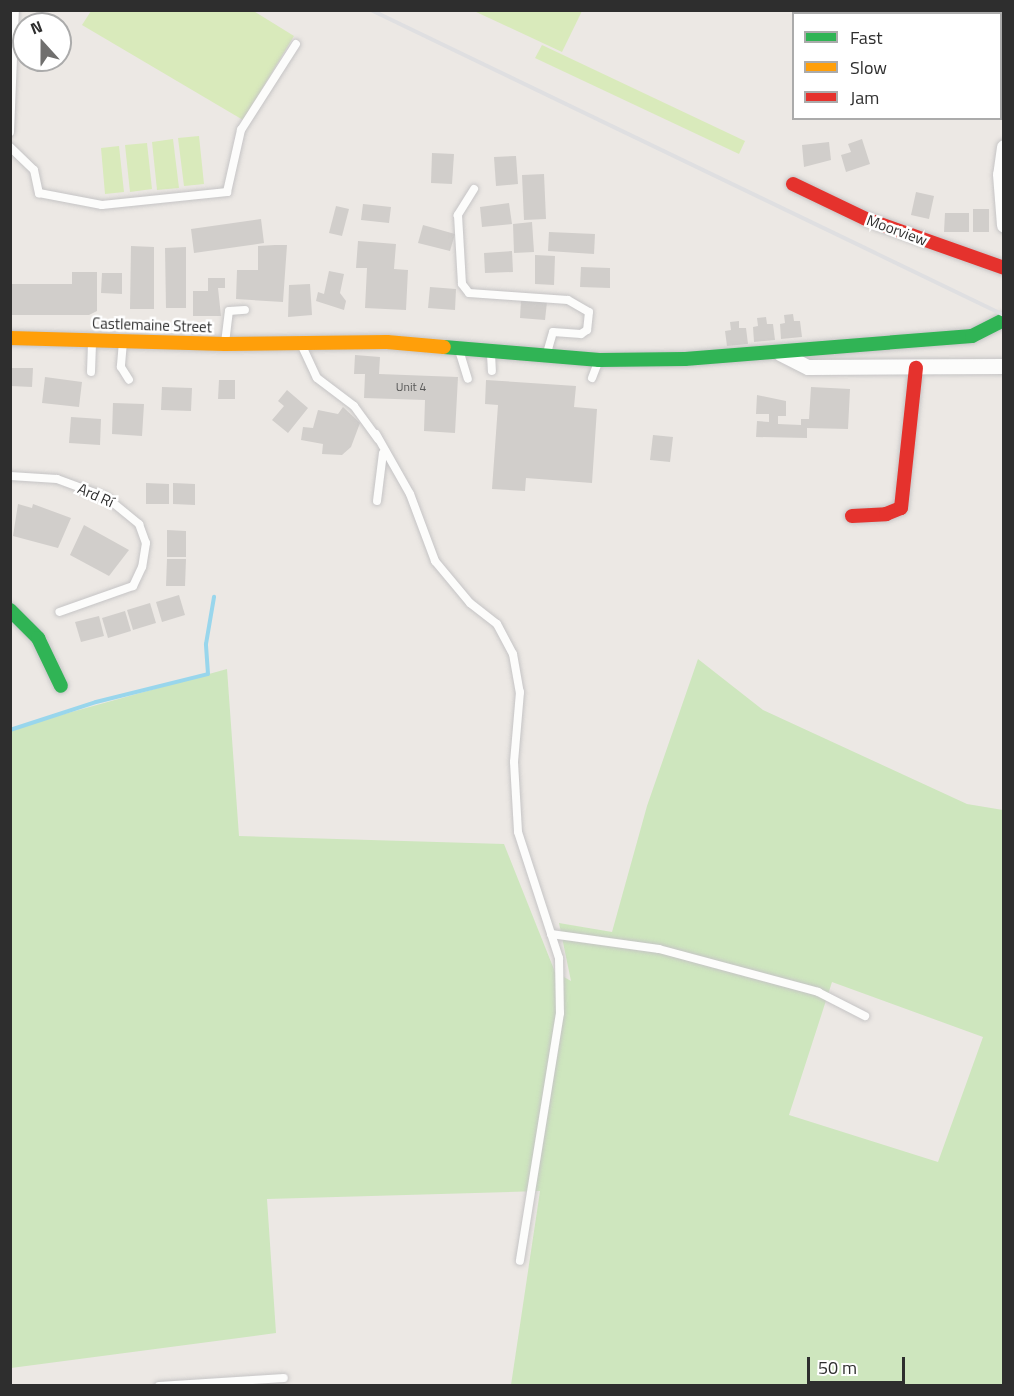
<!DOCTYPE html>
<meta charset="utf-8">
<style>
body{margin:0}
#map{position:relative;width:1014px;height:1396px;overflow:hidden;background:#ece8e4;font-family:"Titillium Web",sans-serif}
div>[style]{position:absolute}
.green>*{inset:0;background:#cee6be}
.pitch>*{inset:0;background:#d9eabb}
.stream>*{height:4px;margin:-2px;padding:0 2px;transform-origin:2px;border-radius:2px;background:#99d6ec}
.building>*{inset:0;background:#d1cecb}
.roads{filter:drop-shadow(0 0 2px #c5c4c5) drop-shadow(0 0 2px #c5c4c5)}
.lane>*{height:8px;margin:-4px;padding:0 4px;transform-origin:4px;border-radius:4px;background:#fcfcfb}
.street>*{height:15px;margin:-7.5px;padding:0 7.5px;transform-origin:7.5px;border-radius:7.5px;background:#fcfcfb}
.fast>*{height:14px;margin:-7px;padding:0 7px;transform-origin:7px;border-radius:7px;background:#30b455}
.slow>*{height:14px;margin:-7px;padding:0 7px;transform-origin:7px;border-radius:7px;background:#ff9f0a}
.jam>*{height:14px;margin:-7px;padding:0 7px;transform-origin:7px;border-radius:7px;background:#e5322d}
.rail>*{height:4px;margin:-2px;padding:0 2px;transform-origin:2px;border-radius:2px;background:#dfdfe1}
span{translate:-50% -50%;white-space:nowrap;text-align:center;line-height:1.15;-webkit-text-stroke:5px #fff;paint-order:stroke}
.number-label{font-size:12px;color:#585857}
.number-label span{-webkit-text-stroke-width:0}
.street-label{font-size:15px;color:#2e2e2e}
.frame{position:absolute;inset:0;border:12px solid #2e2e2e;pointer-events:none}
.legend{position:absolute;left:792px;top:12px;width:210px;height:108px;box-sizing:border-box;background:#fff;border:2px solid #ababab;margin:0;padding:8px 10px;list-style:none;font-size:18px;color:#2e2e2e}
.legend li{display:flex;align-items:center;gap:12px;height:30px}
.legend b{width:30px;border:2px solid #ababab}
.north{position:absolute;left:12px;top:12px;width:60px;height:60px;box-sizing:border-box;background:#fff;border:2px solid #ababab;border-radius:50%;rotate:339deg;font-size:16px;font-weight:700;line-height:24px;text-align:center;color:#2e2e2e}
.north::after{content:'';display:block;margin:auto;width:21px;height:27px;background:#706f6e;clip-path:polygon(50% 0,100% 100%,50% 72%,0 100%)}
.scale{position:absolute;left:807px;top:1357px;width:98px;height:27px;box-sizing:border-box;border:3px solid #2e2e2e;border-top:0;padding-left:8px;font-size:18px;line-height:21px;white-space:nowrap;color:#2e2e2e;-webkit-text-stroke:4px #fff;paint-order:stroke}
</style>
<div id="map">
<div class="green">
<div style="clip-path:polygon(evenodd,698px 659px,763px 710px,967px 804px,1003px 810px,1003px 1385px,511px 1385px,540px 1191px,267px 1199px,276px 1333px,11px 1368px,10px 729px,227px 669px,239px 836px,504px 844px,555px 972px,571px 981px,559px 923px,612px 932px,647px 806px,698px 659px,832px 982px,983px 1037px,938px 1162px,789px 1115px,832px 982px)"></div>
</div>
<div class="pitch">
<div style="clip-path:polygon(252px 10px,294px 36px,243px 120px,82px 25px,91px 11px)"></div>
<div style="clip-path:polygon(474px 11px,582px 10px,582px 11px,562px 52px)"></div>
<div style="clip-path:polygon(542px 45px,745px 141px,739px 154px,535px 58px)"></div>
<div style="clip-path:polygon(199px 136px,204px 184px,184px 186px,178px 138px)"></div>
<div style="clip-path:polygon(173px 139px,179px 188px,157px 190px,152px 142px)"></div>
<div style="clip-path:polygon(147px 143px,152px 189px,130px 192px,125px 145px)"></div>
<div style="clip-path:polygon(119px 146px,124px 192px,105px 194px,101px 148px)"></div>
</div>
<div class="stream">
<div style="left:10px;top:730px;width:90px;rotate:-18deg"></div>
<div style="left:96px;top:702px;width:115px;rotate:-14deg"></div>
<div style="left:208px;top:674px;width:30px;rotate:-94deg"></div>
<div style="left:206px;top:644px;width:48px;rotate:-80.3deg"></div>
</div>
<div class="building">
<div style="clip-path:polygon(862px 139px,870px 164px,846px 172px,841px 155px,851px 152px,848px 144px)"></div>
<div style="clip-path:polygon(829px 142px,831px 160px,804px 167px,802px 145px)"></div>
<div style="clip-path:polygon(432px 153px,454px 154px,452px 184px,431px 183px)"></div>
<div style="clip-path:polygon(516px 156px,518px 184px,496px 186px,494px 157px)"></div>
<div style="clip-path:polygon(544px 174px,546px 219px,524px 220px,522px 175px)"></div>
<div style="clip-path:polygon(916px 192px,934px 196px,929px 219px,911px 215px)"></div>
<div style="clip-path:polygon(509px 203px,512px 224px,482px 227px,480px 207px)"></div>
<div style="clip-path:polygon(363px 204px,391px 207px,389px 223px,361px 220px)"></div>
<div style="clip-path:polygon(336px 206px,349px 209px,342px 236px,329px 233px)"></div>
<div style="clip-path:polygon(973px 209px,989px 209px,989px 232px,973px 232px)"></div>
<div style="clip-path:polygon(945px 213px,969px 213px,969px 232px,944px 232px)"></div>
<div style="clip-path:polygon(261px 219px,264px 243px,194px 253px,191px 229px)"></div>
<div style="clip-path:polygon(532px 222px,534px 252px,514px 253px,513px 224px)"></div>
<div style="clip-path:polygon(423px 225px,455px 234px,450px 251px,418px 243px)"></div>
<div style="clip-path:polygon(549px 232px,595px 234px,594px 254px,548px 251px)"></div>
<div style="clip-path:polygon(358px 241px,396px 244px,394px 269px,408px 270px,406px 310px,365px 308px,367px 268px,356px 268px)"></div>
<div style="clip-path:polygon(275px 245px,287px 245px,283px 302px,236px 299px,237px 270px,258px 270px,258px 246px)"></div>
<div style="clip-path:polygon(131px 246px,154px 247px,154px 309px,130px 309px)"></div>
<div style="clip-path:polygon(186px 247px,186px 308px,166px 308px,165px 248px)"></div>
<div style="clip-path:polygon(512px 251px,513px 272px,485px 273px,484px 253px)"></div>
<div style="clip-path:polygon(535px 255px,555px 256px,554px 285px,535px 284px)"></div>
<div style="clip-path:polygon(581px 267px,610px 268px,610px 288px,580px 287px)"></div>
<div style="clip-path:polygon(329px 271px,344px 274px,340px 293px,346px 301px,344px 310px,316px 301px,318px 292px,324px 294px)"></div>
<div style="clip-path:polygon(72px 272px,97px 272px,97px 311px,89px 315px,10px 315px,10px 284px,72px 284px)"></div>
<div style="clip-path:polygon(102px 273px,122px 273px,122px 294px,101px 293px)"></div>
<div style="clip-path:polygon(208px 278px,225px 278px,225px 288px,218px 288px,221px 316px,193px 316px,193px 291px,208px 291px)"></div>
<div style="clip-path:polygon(310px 284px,312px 315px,288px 317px,289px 285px)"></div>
<div style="clip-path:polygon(430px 287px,456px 289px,455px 310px,428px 308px)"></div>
<div style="clip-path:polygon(521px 300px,547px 302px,545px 320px,520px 318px)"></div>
<div style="clip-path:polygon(793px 314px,794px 321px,800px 321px,802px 337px,781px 339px,780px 324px,785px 323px,784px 315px)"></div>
<div style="clip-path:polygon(766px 317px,767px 324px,773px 324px,775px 340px,754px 342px,753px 327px,758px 326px,757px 318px)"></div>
<div style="clip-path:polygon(739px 321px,739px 328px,746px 328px,748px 344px,727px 346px,725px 331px,731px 330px,730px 322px)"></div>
<div style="clip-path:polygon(355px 355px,380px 357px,379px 374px,458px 377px,455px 433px,424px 431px,425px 400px,364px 398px,365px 374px,354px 374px)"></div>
<div style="clip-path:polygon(11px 368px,33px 368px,32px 387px,11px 386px)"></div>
<div style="clip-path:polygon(45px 377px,82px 382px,79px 407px,42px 403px)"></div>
<div style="clip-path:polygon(219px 380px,235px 380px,235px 399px,218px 399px)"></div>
<div style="clip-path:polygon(486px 380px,576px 386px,574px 407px,597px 409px,592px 483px,526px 478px,525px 491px,492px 489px,498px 405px,485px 404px)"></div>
<div style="clip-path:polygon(162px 387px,192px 388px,191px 411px,161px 410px)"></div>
<div style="clip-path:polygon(811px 387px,850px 389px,848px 429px,807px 428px,807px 438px,756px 437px,757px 421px,769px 422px,769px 414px,756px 414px,757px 395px,786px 401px,786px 416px,778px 416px,778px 424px,801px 425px,801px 419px,809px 419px)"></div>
<div style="clip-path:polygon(287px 390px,308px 408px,288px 433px,272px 420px,284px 406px,278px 401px)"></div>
<div style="clip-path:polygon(113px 403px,144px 404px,142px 436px,112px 434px)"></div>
<div style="clip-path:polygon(343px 407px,360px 423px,351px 447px,342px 455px,322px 454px,323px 444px,301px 440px,303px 427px,313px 428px,318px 410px,338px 414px)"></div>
<div style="clip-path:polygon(71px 417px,101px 419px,100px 445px,69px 443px)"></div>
<div style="clip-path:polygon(653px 435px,673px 437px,670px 462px,650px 460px)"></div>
<div style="clip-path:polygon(146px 483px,169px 484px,169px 504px,146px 504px)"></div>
<div style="clip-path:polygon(173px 483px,195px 484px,195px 505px,173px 504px)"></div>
<div style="clip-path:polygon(18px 504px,32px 508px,33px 504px,71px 518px,58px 548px,13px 536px)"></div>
<div style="clip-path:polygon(84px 525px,129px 550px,109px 576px,70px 555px)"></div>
<div style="clip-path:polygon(167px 530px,186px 531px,186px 557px,167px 557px)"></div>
<div style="clip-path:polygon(167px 559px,186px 559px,185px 586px,166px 586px)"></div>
<div style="clip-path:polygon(179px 595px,185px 615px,162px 622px,156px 602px)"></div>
<div style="clip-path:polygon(150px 603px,156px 623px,133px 630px,127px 610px)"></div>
<div style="clip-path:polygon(125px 611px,131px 631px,108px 638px,102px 618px)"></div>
<div style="clip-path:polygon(99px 616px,104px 636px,81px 642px,75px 622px)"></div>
</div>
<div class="roads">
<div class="lane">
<div style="left:10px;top:132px;width:122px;rotate:-87.7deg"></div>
<div style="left:10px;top:147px;width:33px;rotate:44deg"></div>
<div style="left:34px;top:170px;width:24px;rotate:78deg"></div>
<div style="left:39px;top:193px;width:64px;rotate:10.8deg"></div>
<div style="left:102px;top:205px;width:126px;rotate:-5.9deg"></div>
<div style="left:227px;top:192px;width:64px;rotate:-77.3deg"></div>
<div style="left:241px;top:130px;width:102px;rotate:-57.4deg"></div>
<div style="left:474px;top:189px;width:31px;rotate:122deg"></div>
<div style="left:458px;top:215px;width:69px;rotate:86.7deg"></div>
<div style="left:462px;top:284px;width:11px;rotate:52deg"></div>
<div style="left:469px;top:293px;width:99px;rotate:4deg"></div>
<div style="left:568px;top:300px;width:24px;rotate:30deg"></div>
<div style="left:589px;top:312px;width:18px;rotate:96deg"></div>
<div style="left:587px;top:330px;width:7px;rotate:146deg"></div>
<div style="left:581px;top:334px;width:28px;rotate:-176deg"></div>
<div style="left:553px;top:332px;width:22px;rotate:106deg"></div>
<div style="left:123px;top:342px;width:25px;rotate:95deg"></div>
<div style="left:121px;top:367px;width:15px;rotate:58deg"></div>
<div style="left:225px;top:343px;width:32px;rotate:-83deg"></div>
<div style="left:229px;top:311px;width:16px;rotate:-4deg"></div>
<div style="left:302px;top:346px;width:35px;rotate:65deg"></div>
<div style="left:317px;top:378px;width:46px;rotate:37.1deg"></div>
<div style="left:354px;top:406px;width:41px;rotate:54deg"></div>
<div style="left:459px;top:350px;width:30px;rotate:73deg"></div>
<div style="left:491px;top:354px;width:17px;rotate:87deg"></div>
<div style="left:91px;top:372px;width:31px;rotate:-88deg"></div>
<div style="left:592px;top:378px;width:17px;rotate:-69deg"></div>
<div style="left:376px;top:434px;width:69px;rotate:60.5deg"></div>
<div style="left:410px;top:494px;width:72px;rotate:69.5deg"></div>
<div style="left:435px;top:561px;width:55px;rotate:50.2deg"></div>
<div style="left:470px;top:603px;width:34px;rotate:38deg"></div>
<div style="left:497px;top:624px;width:34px;rotate:62deg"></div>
<div style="left:513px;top:654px;width:39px;rotate:80deg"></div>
<div style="left:520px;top:692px;width:70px;rotate:94.9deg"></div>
<div style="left:514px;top:762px;width:70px;rotate:86.7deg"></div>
<div style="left:518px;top:832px;width:133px;rotate:72deg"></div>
<div style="left:559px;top:958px;width:55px;rotate:89deg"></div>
<div style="left:560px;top:1013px;width:251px;rotate:99.2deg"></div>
<div style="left:10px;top:476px;width:47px;rotate:3.7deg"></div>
<div style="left:57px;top:479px;width:52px;rotate:20.2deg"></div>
<div style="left:106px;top:497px;width:43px;rotate:39.3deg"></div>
<div style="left:139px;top:524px;width:20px;rotate:70deg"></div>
<div style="left:146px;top:543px;width:24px;rotate:99deg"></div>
<div style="left:142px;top:567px;width:21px;rotate:115deg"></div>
<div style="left:133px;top:586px;width:78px;rotate:160.6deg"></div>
<div style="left:377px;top:501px;width:48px;rotate:-82.9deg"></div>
<div style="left:551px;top:934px;width:109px;rotate:7.9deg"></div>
<div style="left:659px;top:949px;width:165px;rotate:15.1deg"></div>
<div style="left:818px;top:992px;width:53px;rotate:27.1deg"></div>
<div style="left:159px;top:1386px;width:125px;rotate:-3.7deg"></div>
</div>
<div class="street">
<div style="left:1004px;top:147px;width:27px;rotate:98deg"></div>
<div style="left:1000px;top:174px;width:51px;rotate:85.5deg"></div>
<div style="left:780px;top:353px;width:31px;rotate:27deg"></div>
<div style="left:808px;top:367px;width:196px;rotate:-0.3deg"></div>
</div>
<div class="fast">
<div style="left:444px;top:347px;width:156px;rotate:4.8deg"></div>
<div style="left:599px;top:360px;width:86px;rotate:-0.7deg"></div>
<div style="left:685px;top:359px;width:288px;rotate:-4.6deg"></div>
<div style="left:972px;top:336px;width:36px;rotate:-27deg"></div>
<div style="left:10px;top:610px;width:40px;rotate:45deg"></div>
<div style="left:38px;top:638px;width:53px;rotate:64.4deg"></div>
</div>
<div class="slow">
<div style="left:10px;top:338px;width:215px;rotate:1.6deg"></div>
<div style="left:225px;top:344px;width:162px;rotate:-0.7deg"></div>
<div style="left:387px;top:342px;width:57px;rotate:5deg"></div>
</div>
<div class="jam">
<div style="left:793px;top:184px;width:81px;rotate:25.6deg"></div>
<div style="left:866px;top:219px;width:146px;rotate:19.5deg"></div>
<div style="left:852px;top:516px;width:34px;rotate:-3deg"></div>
<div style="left:886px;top:514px;width:16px;rotate:-22deg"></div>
<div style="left:901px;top:508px;width:141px;rotate:-83.9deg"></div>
</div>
</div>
<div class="rail">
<div style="left:371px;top:10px;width:703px;rotate:25.73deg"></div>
</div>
<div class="number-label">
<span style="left:411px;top:387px">Unit 4</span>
</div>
<div class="street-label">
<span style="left:897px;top:230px;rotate:20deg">Moorview</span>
<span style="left:152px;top:325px;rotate:2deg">Castlemaine Street</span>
<span style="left:96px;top:495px;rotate:24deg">Ard Rí</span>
</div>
<div class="frame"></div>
<ul class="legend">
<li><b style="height:8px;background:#30b455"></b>Fast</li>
<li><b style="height:8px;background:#ff9f0a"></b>Slow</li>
<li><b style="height:8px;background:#e5322d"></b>Jam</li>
</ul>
<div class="north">N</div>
<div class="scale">50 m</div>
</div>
